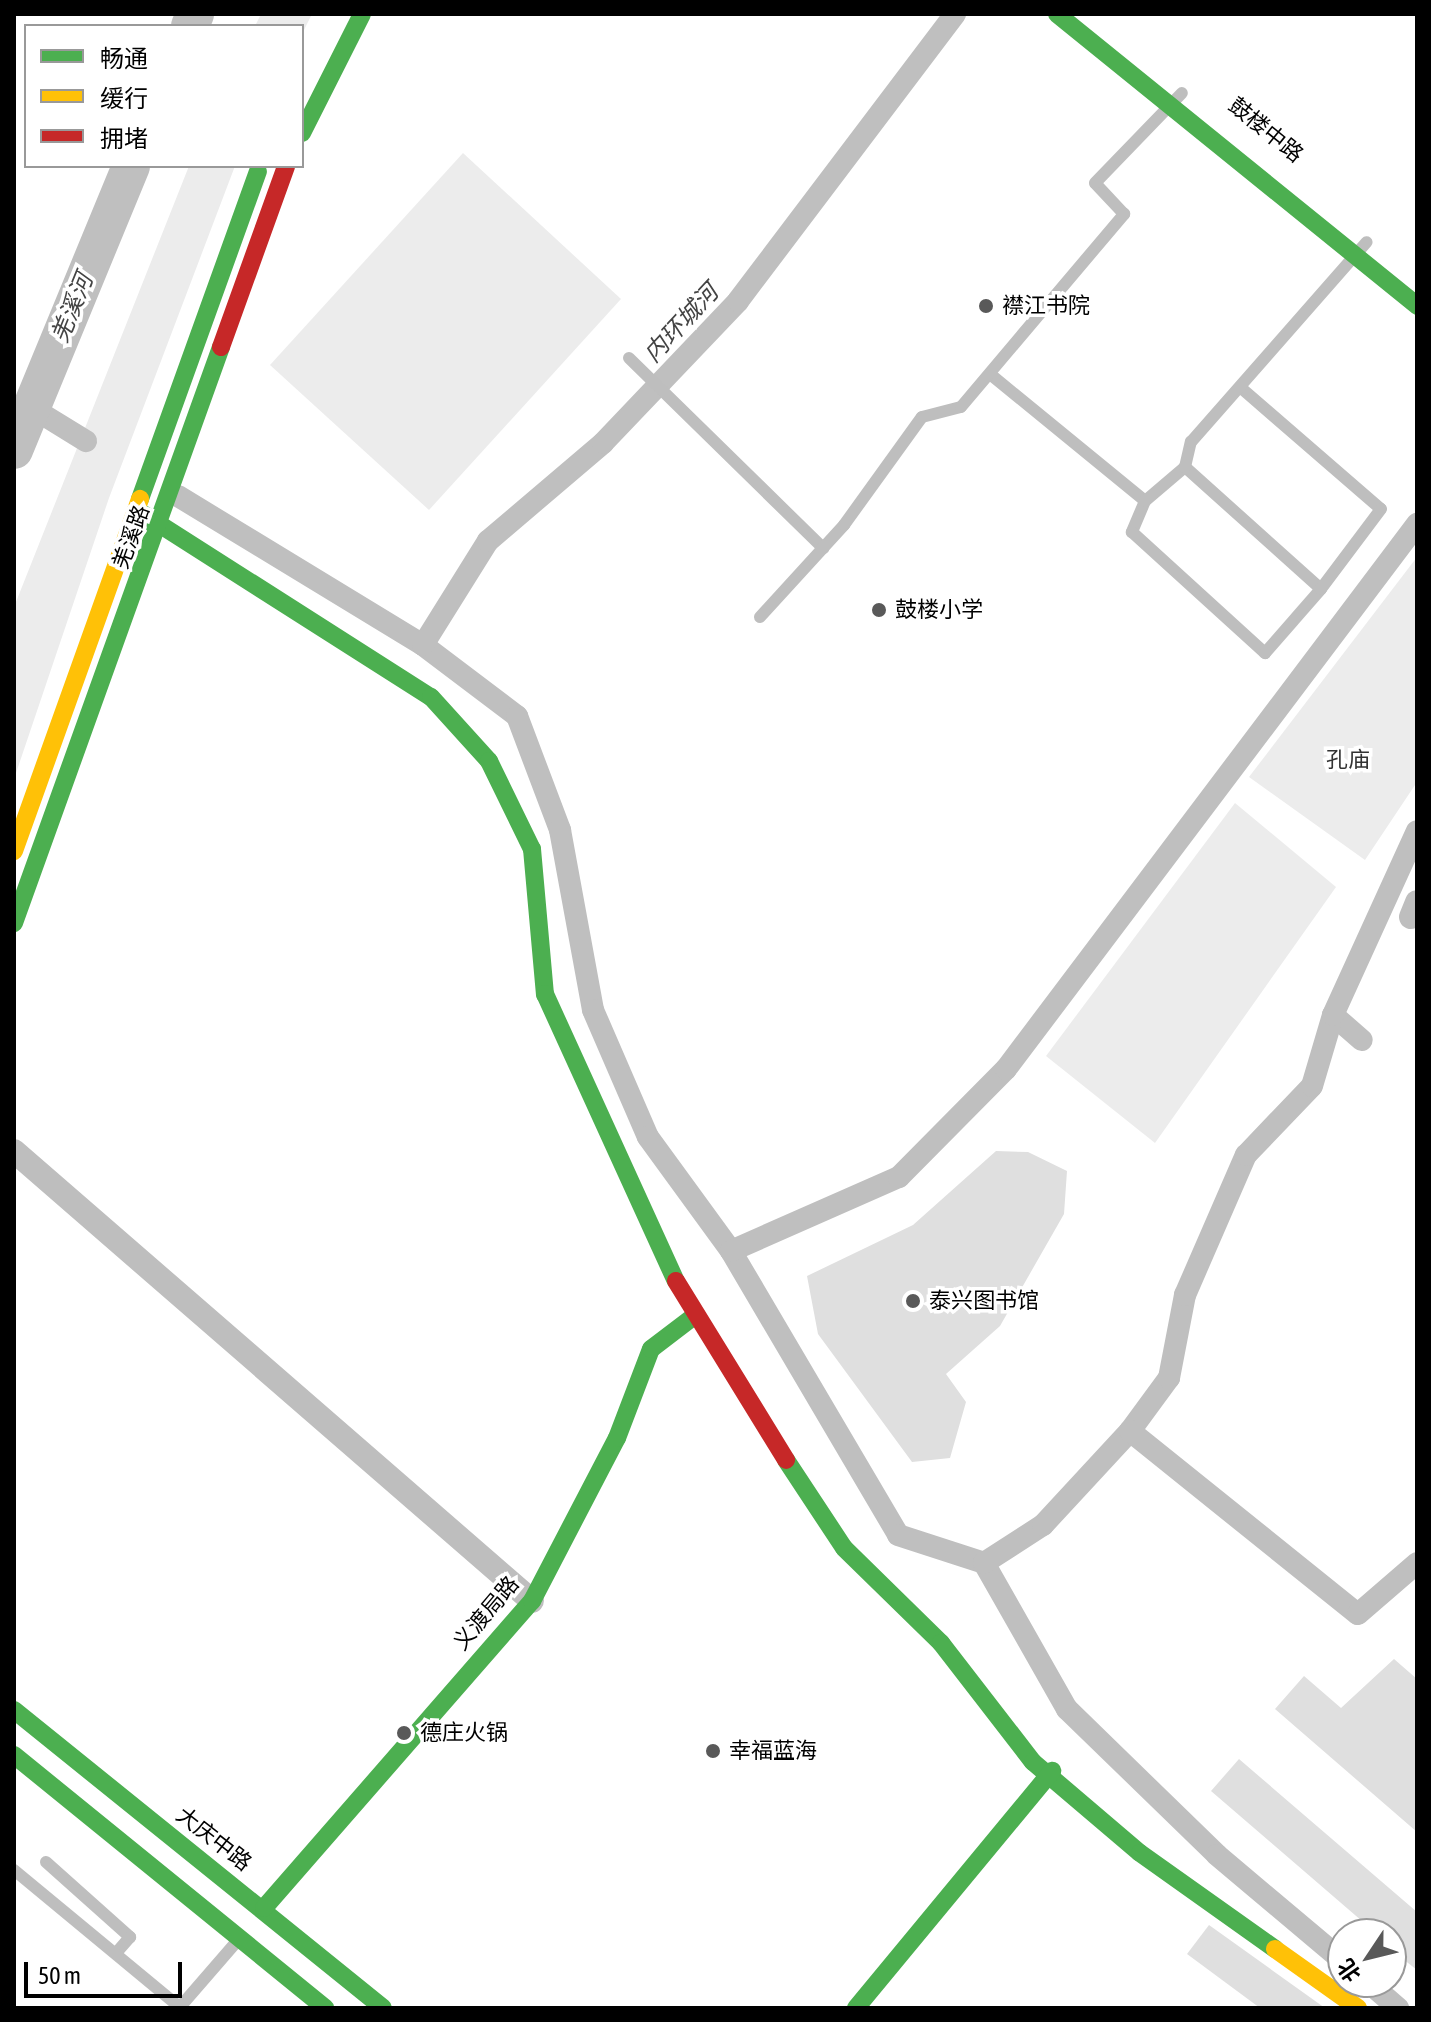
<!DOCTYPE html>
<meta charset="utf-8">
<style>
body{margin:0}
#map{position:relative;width:1431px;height:2022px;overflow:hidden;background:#fff;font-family:"Asap Condensed","Noto Sans SC",sans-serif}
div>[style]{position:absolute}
.green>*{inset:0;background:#ececec}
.canal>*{height:22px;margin:-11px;padding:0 11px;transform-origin:11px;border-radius:11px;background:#bfbfbf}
.river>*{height:38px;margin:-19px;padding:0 19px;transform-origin:19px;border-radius:19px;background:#bfbfbf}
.building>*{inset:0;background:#dfdfdf}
.lane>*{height:12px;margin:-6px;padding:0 6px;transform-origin:6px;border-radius:6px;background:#bebebe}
.street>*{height:24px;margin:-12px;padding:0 12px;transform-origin:12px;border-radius:12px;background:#bebebe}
.fast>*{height:18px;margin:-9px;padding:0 9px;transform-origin:9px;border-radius:9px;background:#4caf50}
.slow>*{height:18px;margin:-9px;padding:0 9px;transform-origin:9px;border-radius:9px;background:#ffc107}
.jam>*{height:18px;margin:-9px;padding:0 9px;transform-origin:9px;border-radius:9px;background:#c62828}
.dots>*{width:22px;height:22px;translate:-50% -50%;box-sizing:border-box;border:4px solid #fff;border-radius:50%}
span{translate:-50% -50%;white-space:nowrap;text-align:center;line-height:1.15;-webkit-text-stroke:7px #fff;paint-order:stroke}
.street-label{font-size:22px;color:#000}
.poi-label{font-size:22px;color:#000}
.left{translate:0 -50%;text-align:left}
.park-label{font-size:22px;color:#333}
.water-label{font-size:24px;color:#444;font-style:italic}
.frame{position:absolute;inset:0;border:16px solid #000;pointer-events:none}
.legend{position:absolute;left:24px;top:24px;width:280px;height:144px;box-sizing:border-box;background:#fff;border:2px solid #999;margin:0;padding:10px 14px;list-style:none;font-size:24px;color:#000}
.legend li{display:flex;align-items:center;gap:16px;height:40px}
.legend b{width:40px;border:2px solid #999}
.north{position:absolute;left:1327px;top:1918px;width:80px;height:80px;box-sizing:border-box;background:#fff;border:2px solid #999;border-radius:50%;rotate:235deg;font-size:22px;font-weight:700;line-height:32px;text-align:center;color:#000}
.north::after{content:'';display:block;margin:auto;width:28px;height:36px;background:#595959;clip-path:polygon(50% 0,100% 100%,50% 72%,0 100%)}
.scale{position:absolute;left:24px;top:1962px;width:158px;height:36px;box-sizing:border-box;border:4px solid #000;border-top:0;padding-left:10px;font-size:24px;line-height:28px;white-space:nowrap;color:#000;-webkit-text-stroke:6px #fff;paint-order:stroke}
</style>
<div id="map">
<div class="green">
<div style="clip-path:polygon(261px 14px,312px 14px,302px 34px,302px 26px,255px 26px)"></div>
<div style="clip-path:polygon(463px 153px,621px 299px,429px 510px,270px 365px)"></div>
<div style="clip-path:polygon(189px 166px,235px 166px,109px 498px,14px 779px,14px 607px)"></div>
<div style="clip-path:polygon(1417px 557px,1417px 782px,1365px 860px,1249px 777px)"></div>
<div style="clip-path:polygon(1235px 803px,1336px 887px,1155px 1143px,1046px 1056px)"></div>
</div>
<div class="canal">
<div style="left:29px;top:406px;width:67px;rotate:31.6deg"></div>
<div style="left:178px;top:496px;width:287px;rotate:31.3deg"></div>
<div style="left:423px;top:645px;width:118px;rotate:37.1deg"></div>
<div style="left:517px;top:716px;width:122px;rotate:69.3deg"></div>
<div style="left:560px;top:830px;width:183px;rotate:79.6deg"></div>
<div style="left:593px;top:1010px;width:138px;rotate:66.6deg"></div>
<div style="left:648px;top:1137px;width:141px;rotate:53.9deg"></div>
<div style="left:731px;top:1251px;width:329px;rotate:59.5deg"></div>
<div style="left:898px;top:1535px;width:90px;rotate:18deg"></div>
<div style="left:984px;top:1563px;width:168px;rotate:60.4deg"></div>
<div style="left:1067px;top:1709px;width:209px;rotate:44.2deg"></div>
<div style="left:1217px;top:1855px;width:165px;rotate:40.1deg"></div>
<div style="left:423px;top:645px;width:123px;rotate:-58deg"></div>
<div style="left:488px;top:541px;width:151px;rotate:-40.4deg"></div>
<div style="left:603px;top:443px;width:196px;rotate:-46.4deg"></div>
<div style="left:738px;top:301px;width:360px;rotate:-52.9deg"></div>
<div style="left:1333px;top:1015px;width:38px;rotate:41deg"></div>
<div style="left:731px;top:1251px;width:184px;rotate:-23.8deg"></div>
<div style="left:899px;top:1177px;width:152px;rotate:-45.3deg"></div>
<div style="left:1006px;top:1069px;width:683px;rotate:-52.98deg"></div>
<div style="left:1130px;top:1431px;width:66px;rotate:-53.7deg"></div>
<div style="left:1169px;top:1378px;width:85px;rotate:-79.1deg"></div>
<div style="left:1185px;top:1295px;width:153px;rotate:-66.5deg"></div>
<div style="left:1246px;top:1155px;width:95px;rotate:-46.3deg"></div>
<div style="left:1312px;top:1086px;width:74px;rotate:-73.5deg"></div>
<div style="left:1333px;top:1015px;width:202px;rotate:-65.5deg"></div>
<div style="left:984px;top:1563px;width:70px;rotate:-32.8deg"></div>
<div style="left:1043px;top:1525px;width:128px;rotate:-47.2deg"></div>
<div style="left:1130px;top:1431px;width:292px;rotate:38.8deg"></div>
<div style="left:1358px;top:1614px;width:78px;rotate:-40.8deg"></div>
<div style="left:1368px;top:1982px;width:40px;rotate:41deg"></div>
</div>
<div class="river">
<div style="left:190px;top:26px;width:13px;rotate:-67deg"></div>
<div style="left:14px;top:450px;width:307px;rotate:-67.6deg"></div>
</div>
<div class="building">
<div style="clip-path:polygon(996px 1151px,1028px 1152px,1067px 1171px,1064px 1214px,1000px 1326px,946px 1374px,966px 1402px,950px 1458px,912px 1462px,818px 1334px,807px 1276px,913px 1225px)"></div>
<div style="clip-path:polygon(1394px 1659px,1417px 1679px,1417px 1832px,1275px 1709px,1304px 1676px,1341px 1708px)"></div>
<div style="clip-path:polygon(1239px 1759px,1417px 1912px,1417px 1970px,1394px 1952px,1391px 1934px,1377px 1934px,1211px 1791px)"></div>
<div style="clip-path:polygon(1209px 1925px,1325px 2008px,1260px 2008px,1187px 1954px)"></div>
</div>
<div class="lane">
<div style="left:629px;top:358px;width:272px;rotate:44.4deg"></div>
<div style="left:990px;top:374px;width:200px;rotate:39.3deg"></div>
<div style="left:1145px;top:501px;width:34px;rotate:113deg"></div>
<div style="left:1132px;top:532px;width:180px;rotate:42.3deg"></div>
<div style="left:1265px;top:653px;width:85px;rotate:-48.8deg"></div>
<div style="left:1321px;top:589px;width:183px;rotate:-138.1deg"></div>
<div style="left:1185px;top:467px;width:52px;rotate:139.6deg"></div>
<div style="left:1240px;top:387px;width:186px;rotate:40.9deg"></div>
<div style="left:1381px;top:509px;width:100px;rotate:126.9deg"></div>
<div style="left:1185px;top:467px;width:26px;rotate:-77deg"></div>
<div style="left:1191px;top:442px;width:266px;rotate:-48.7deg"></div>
<div style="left:760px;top:617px;width:125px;rotate:-47.6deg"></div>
<div style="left:844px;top:525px;width:133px;rotate:-54.2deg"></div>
<div style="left:922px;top:417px;width:40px;rotate:-14.4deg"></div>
<div style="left:961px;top:407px;width:253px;rotate:-49.8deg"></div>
<div style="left:1124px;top:214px;width:42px;rotate:-133.1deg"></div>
<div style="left:1095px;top:183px;width:125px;rotate:-46deg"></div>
<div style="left:46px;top:1862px;width:113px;rotate:41.8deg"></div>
<div style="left:130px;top:1937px;width:21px;rotate:131deg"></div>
<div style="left:14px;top:1870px;width:217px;rotate:39.6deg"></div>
<div style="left:180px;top:2007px;width:90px;rotate:-49.1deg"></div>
</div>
<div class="street">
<div style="left:1411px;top:917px;width:16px;rotate:-68deg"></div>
<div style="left:14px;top:1151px;width:686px;rotate:40.98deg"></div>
</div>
<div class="fast">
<div style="left:1057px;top:14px;width:464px;rotate:39deg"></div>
<div style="left:302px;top:133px;width:133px;rotate:-63.2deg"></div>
<div style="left:140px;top:499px;width:348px;rotate:-70.2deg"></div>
<div style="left:137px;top:510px;width:348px;rotate:32.5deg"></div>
<div style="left:431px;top:697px;width:86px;rotate:47.8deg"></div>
<div style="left:489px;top:761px;width:98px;rotate:64deg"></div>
<div style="left:532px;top:849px;width:146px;rotate:84.9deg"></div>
<div style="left:545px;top:994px;width:315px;rotate:65.5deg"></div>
<div style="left:14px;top:923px;width:612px;rotate:-70.23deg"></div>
<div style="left:786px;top:1460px;width:105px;rotate:56.6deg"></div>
<div style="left:844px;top:1548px;width:136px;rotate:44.4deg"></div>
<div style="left:941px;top:1643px;width:150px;rotate:52.3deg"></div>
<div style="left:1033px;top:1762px;width:140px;rotate:40.4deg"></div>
<div style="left:1140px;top:1853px;width:166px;rotate:35.4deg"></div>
<div style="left:14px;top:1710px;width:474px;rotate:38.9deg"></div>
<div style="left:14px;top:1755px;width:401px;rotate:39.1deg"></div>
<div style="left:264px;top:1908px;width:408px;rotate:-48.9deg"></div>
<div style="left:532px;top:1601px;width:184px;rotate:-62.5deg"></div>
<div style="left:617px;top:1438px;width:95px;rotate:-69.1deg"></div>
<div style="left:651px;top:1349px;width:53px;rotate:-37.3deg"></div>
<div style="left:856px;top:2008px;width:308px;rotate:-50.4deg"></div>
</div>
<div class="slow">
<div style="left:14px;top:851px;width:374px;rotate:-70.3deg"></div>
<div style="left:1275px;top:1949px;width:102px;rotate:35.4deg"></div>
</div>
<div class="jam">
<div style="left:221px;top:347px;width:192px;rotate:-70.2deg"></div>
<div style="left:676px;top:1281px;width:210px;rotate:58.4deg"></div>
</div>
<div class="dots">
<div style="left:986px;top:306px;background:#595959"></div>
<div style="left:879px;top:610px;background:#595959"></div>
<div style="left:913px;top:1301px;background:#595959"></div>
<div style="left:404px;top:1733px;background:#595959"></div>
<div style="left:713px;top:1751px;background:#595959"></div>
</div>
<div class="street-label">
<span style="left:1266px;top:130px;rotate:39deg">鼓楼中路</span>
<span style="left:131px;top:537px;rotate:-70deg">羌溪路</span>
<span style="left:486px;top:1613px;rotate:-50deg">义渡局路</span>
<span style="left:214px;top:1839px;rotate:38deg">大庆中路</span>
</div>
<div class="poi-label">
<span class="left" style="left:1002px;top:306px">襟江书院</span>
<span class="left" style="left:895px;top:610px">鼓楼小学</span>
<span class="left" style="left:929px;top:1301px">泰兴图书馆</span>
<span class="left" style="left:420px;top:1733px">德庄火锅</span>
<span class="left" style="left:729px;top:1751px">幸福蓝海</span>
</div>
<div class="park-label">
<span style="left:1348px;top:760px">孔庙</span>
</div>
<div class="water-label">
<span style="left:72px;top:308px;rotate:-68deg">羌溪河</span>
<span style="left:681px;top:323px;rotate:-47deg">内环城河</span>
</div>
<div class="frame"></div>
<ul class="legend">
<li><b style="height:10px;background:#4caf50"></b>畅通</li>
<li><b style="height:10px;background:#ffc107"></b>缓行</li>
<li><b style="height:10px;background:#c62828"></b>拥堵</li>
</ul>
<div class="north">北</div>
<div class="scale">50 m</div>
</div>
